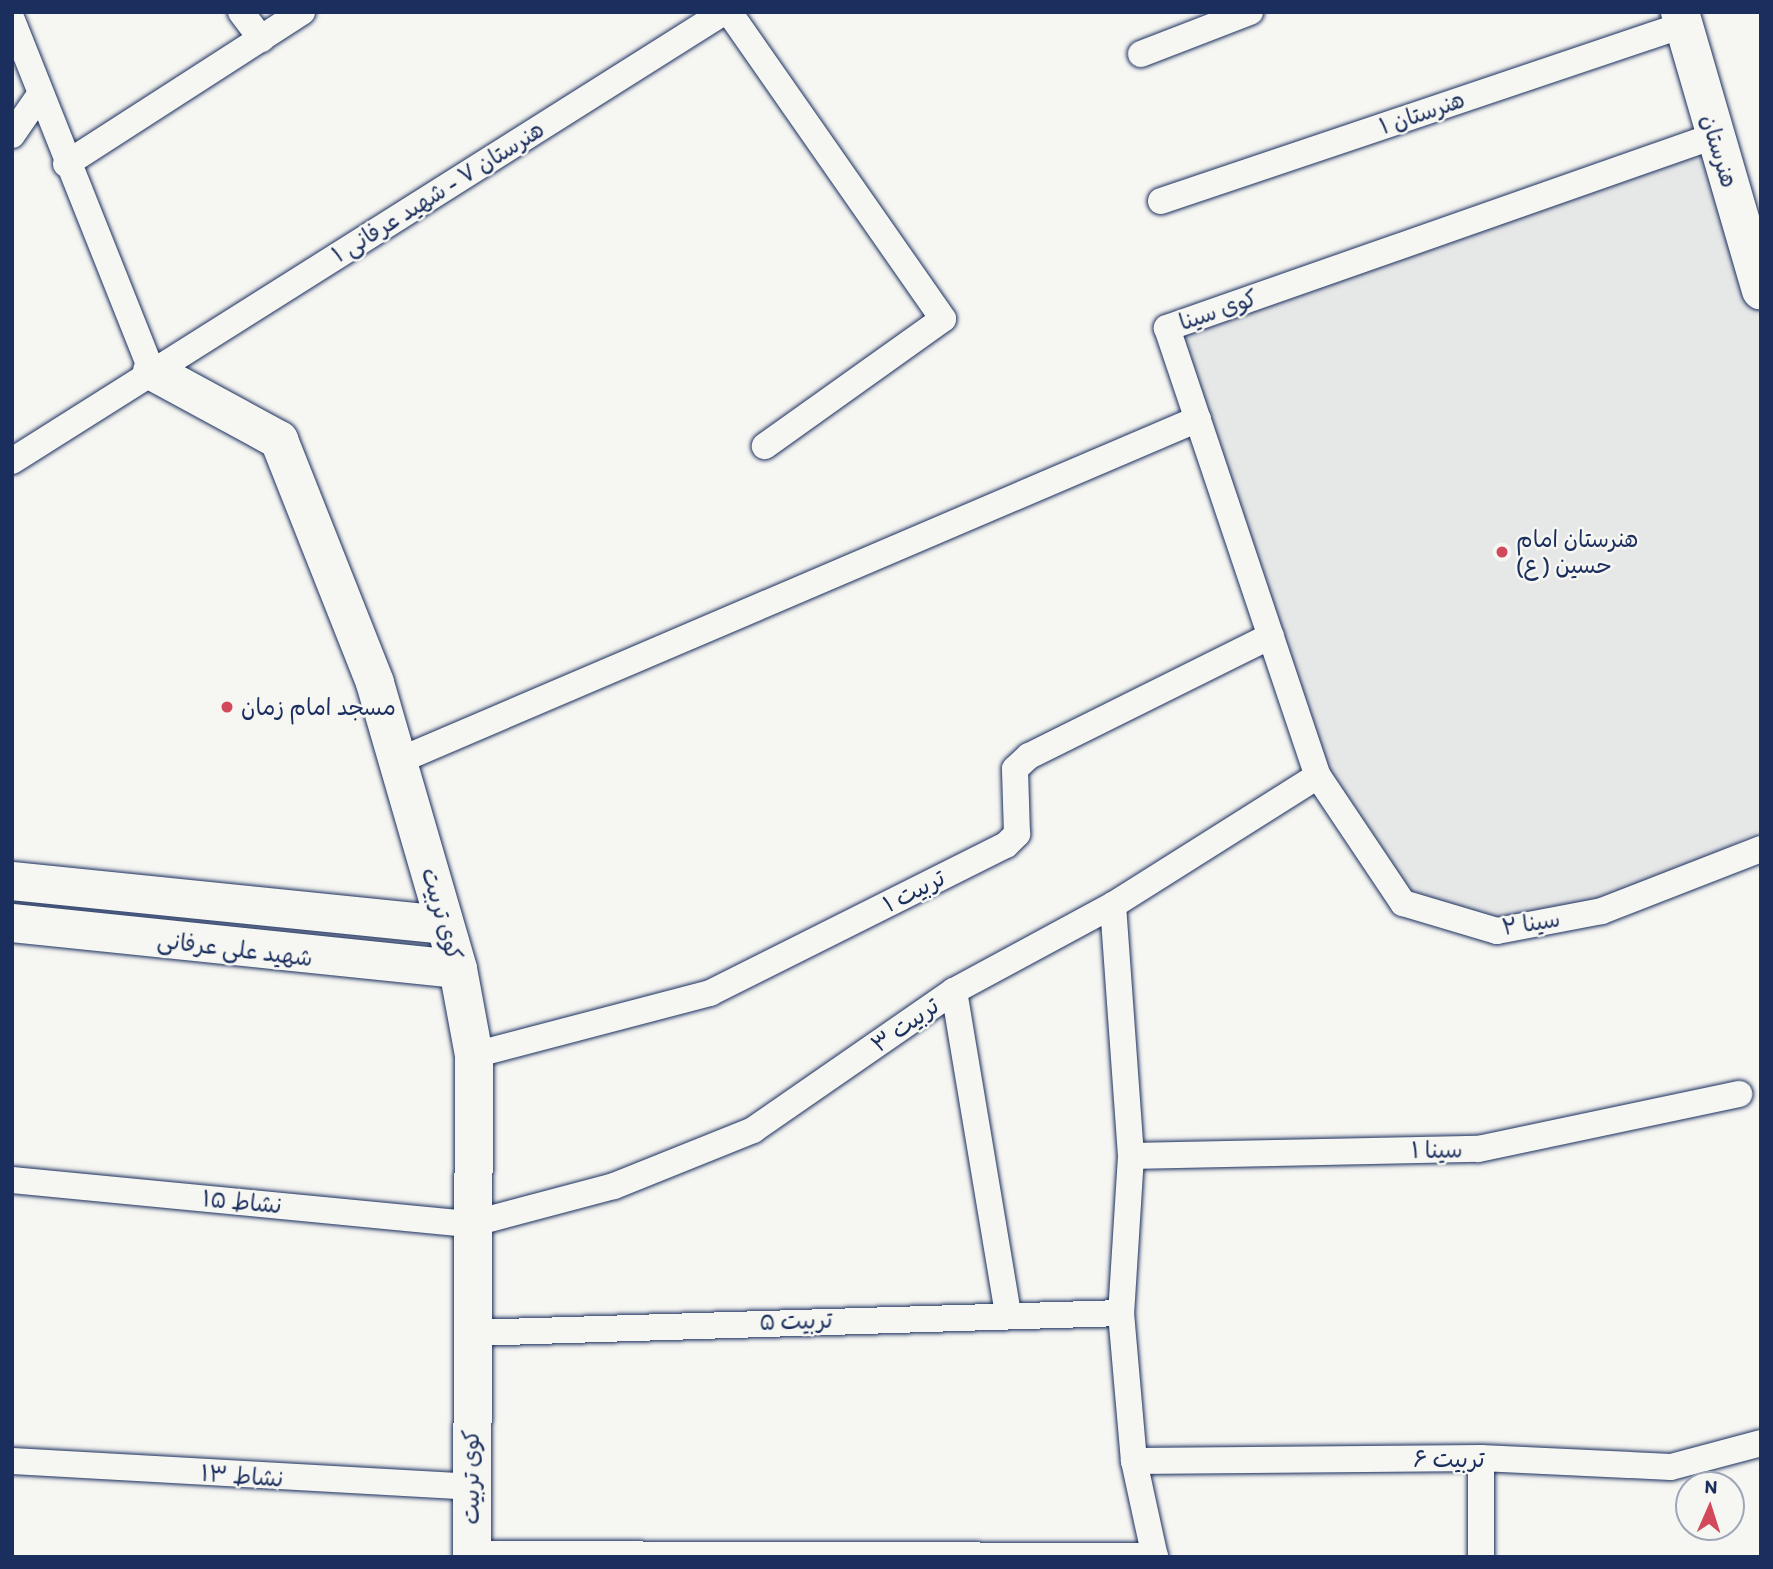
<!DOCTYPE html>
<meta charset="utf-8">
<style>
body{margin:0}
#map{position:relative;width:1773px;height:1569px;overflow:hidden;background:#f6f6f2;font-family:Itim,"Playpen Sans Arabic",sans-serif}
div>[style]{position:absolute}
.built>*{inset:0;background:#e6e7e7}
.roads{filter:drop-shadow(0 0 2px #1b2f5e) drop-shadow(0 0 2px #1b2f5e)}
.street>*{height:26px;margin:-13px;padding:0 13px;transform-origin:13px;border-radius:13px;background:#f6f6f2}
.secondary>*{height:38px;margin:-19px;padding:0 19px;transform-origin:19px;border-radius:19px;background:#f6f6f2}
.dots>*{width:19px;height:19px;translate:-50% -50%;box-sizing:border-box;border:4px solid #f6f6f2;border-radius:50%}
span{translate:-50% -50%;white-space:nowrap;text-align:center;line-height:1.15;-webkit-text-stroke:5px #f6f6f2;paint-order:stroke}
.street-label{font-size:23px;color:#1b2f5e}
.poi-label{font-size:23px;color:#1b2f5e}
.left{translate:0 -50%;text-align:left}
.frame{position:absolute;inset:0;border:14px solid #1b2f5e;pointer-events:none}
.north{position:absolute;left:1675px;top:1471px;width:70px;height:70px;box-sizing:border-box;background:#f6f6f2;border:2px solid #9ea6b7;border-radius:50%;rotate:3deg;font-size:19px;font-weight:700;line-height:28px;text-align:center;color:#1b2f5e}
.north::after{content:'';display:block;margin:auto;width:24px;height:32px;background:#d1495b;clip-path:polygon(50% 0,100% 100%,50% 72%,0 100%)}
</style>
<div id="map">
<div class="built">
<div style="clip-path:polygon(1714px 136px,1761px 290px,1761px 830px,1602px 911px,1497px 931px,1403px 903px,1318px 776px,1167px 328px)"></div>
</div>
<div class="roads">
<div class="street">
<div style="left:241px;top:12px;width:34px;rotate:53deg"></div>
<div style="left:729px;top:12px;width:374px;rotate:55.1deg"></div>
<div style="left:943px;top:319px;width:219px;rotate:144.5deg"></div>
<div style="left:12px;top:20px;width:378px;rotate:68.3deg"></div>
<div style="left:1141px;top:54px;width:117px;rotate:-21.1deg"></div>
<div style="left:12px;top:135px;width:47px;rotate:-55.3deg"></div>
<div style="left:1714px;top:136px;width:580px;rotate:160.66deg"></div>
<div style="left:1167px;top:328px;width:473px;rotate:71.4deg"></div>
<div style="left:1318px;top:776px;width:153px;rotate:56.2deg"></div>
<div style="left:1403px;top:903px;width:98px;rotate:16.6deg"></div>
<div style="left:1497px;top:931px;width:107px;rotate:-10.8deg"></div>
<div style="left:1602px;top:911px;width:171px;rotate:-21.3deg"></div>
<div style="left:66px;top:164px;width:281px;rotate:-32.8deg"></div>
<div style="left:1161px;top:201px;width:551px;rotate:-18.63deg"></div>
<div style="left:12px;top:461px;width:842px;rotate:-32.24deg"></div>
<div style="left:398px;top:761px;width:870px;rotate:-23.15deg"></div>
<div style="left:1113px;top:905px;width:252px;rotate:85.9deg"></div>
<div style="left:1131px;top:1156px;width:157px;rotate:93.6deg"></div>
<div style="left:1121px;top:1313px;width:149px;rotate:85deg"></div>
<div style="left:1134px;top:1461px;width:98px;rotate:77.7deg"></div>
<div style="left:954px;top:991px;width:326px;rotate:80.5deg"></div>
<div style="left:474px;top:1055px;width:244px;rotate:-14.7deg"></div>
<div style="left:710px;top:993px;width:331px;rotate:-26.6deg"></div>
<div style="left:1006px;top:845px;width:16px;rotate:-45deg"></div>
<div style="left:1017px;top:834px;width:65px;rotate:-91.8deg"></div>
<div style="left:1015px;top:769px;width:19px;rotate:-43deg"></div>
<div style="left:1029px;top:756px;width:270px;rotate:-26.4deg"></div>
<div style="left:1131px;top:1156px;width:347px;rotate:-1.2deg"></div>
<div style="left:1478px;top:1149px;width:267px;rotate:-11.9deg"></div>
<div style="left:12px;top:1180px;width:461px;rotate:5.5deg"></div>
<div style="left:471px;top:1224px;width:148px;rotate:-14.9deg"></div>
<div style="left:614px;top:1186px;width:150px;rotate:-21.9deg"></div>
<div style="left:753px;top:1130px;width:244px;rotate:-34.7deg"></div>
<div style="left:954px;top:991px;width:181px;rotate:-28.4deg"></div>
<div style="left:1113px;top:905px;width:242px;rotate:-32.2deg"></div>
<div style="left:471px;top:1333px;width:650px;rotate:-1.76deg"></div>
<div style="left:12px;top:1461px;width:460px;rotate:3.2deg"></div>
<div style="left:1134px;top:1461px;width:347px;rotate:-0.5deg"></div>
<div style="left:1481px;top:1458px;width:190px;rotate:2.7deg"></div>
<div style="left:1671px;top:1467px;width:93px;rotate:-14.9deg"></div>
<div style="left:472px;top:1554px;width:683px;rotate:0.17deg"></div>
<div style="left:1481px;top:1557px;width:99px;rotate:-90deg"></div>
</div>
<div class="secondary">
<div style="left:1680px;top:12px;width:290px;rotate:73.8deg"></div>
<div style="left:152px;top:371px;width:145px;rotate:28.5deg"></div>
<div style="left:279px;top:440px;width:261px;rotate:68.4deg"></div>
<div style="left:375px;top:683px;width:298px;rotate:73.8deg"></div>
<div style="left:458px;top:969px;width:87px;rotate:79.5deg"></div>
<div style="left:474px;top:1055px;width:502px;rotate:90.23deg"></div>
<div style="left:12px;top:881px;width:434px;rotate:5.8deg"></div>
<div style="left:12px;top:923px;width:448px;rotate:5.9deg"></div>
</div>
</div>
<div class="dots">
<div style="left:1502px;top:552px;background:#d1495b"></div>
<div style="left:227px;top:707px;background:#d1495b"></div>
</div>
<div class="street-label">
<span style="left:1422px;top:113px;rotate:-19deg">هنرستان ۱</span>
<span style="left:1719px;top:151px;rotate:73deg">هنرستان</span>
<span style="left:438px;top:192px;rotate:-32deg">هنرستان ۷ - شهید عرفانی ۱</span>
<span style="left:1218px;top:310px;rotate:-19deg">کوی سینا</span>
<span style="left:914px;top:891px;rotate:-27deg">تربیت ۱</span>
<span style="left:442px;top:914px;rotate:74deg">کوی تربیت</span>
<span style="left:1531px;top:923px;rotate:-9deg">سینا ۲</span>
<span style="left:235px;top:949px;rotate:7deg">شهید علی عرفانی</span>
<span style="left:905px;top:1025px;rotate:-35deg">تربیت ۳</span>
<span style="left:1437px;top:1150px;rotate:-1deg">سینا ۱</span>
<span style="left:242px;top:1202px;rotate:5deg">نشاط ۱۵</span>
<span style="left:796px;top:1321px;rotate:-2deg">تربیت ۵</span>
<span style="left:1449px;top:1459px">تربیت ۶</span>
<span style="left:242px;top:1476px;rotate:4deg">نشاط ۱۳</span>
<span style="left:471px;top:1477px;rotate:-90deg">کوی تربیت</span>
</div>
<div class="poi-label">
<span class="left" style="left:1516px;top:552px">هنرستان امام<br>حسین ( ع)</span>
<span class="left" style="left:241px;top:707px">مسجد امام زمان</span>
</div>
<div class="frame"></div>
<div class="north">N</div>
</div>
